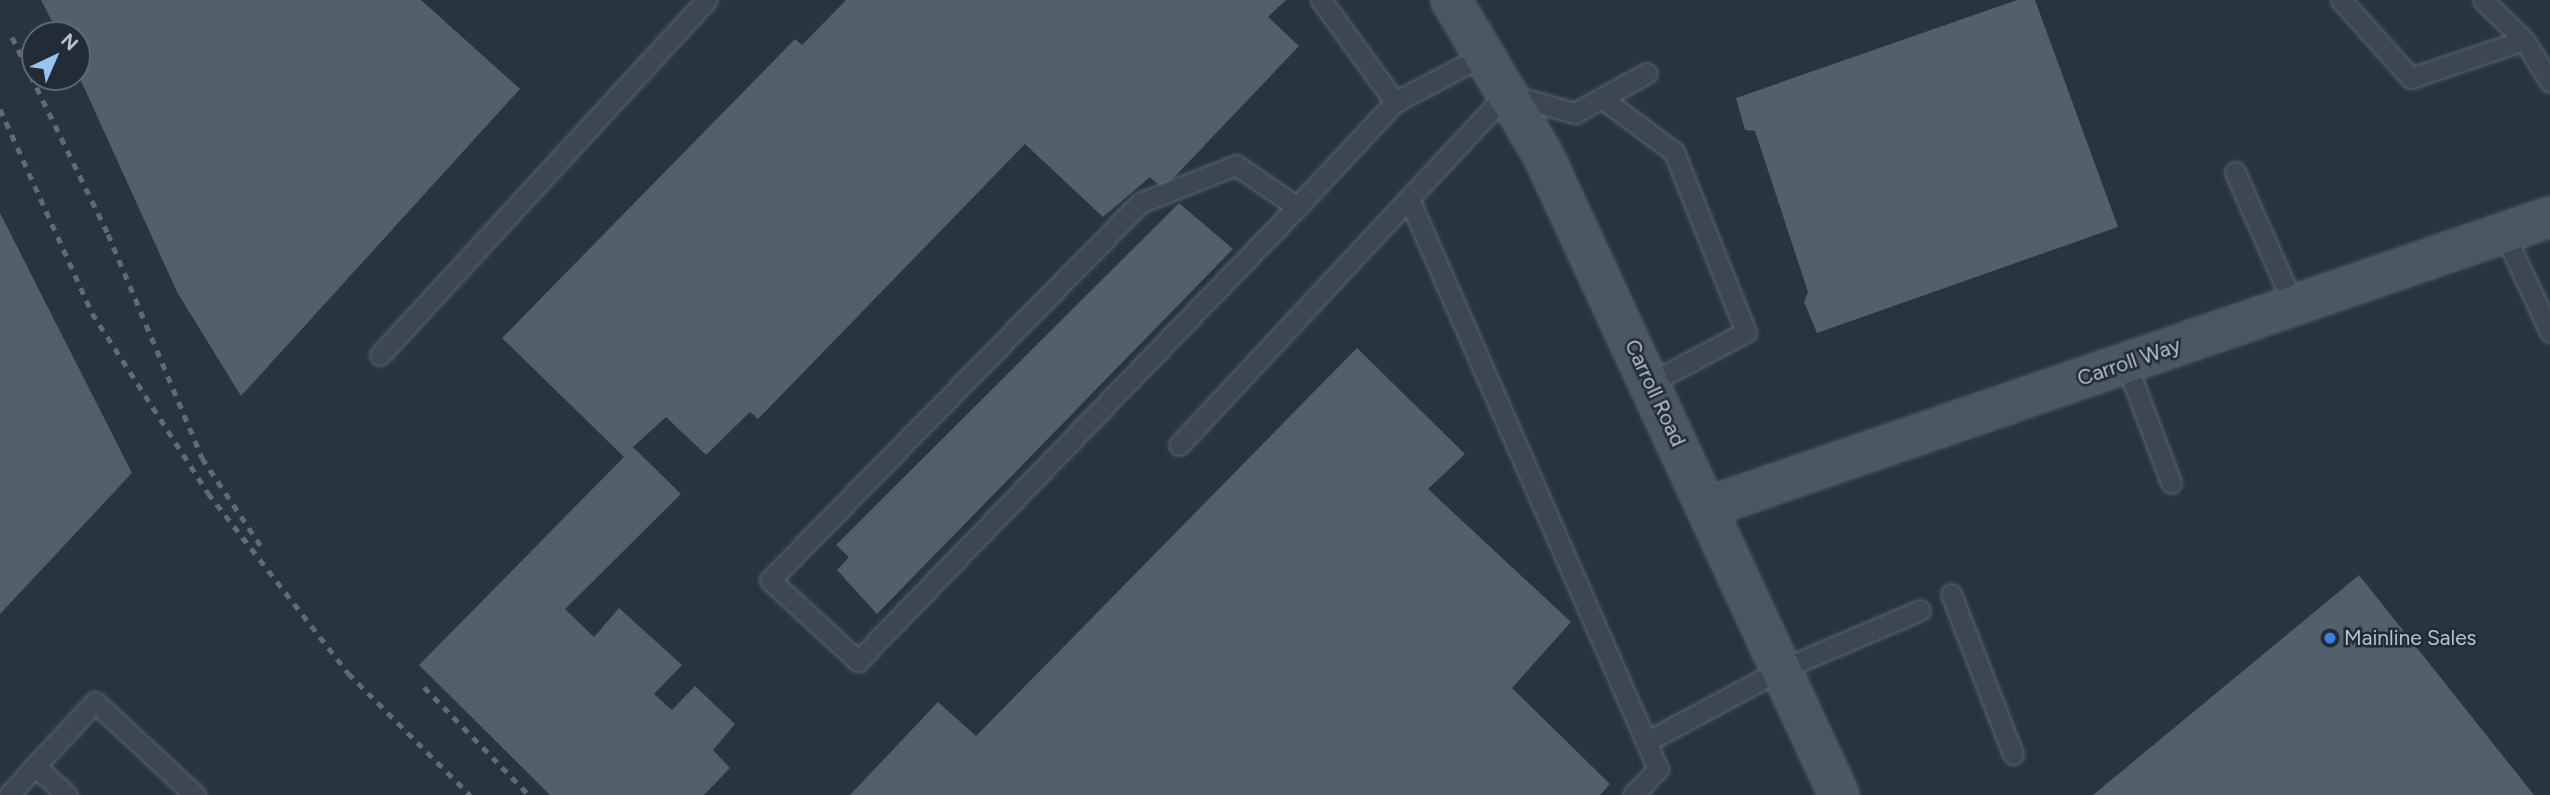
<!DOCTYPE html>
<style>
body{margin:0}
#map{position:relative;width:2550px;height:795px;overflow:hidden;background:#283541;font-family:Figtree,sans-serif}
div>[style]{position:absolute}
.building>*{inset:0;background:#52606b}
.roads{filter:drop-shadow(0 0 2px #5a656e) drop-shadow(0 0 2px #5a656e)}
.lane>*{height:19px;margin:-9.5px;padding:0 9.5px;transform-origin:9.5px;border-radius:9.5px;background:#3d4751}
.secondary>*{height:38px;margin:-19px;padding:0 19px;transform-origin:19px;border-radius:19px;background:#4b5763}
.rail>*{height:5px;margin-top:-2.5px;transform-origin:0;background:repeating-linear-gradient(90deg,#5f6c77 0 7px,transparent 0 14px)}
.dots>*{width:19px;height:19px;translate:-50% -50%;box-sizing:border-box;border:4px solid #212c36;border-radius:50%}
span{translate:-50% -50%;white-space:nowrap;text-align:center;line-height:1.15;-webkit-text-stroke:5px #212c36;paint-order:stroke}
.street-label{font-size:21px;color:#b9c2cb}
.poi-label{font-size:21px;color:#b9c2cb}
.left{translate:0 -50%;text-align:left}
.north{position:absolute;left:21px;top:21px;width:70px;height:70px;box-sizing:border-box;background:#212c36;border:2px solid #5e6872;border-radius:50%;rotate:44deg;font-size:19px;font-weight:700;line-height:28px;text-align:center;color:#b9c2cb}
.north::after{content:'';display:block;margin:auto;width:24px;height:32px;background:#98c4f2;clip-path:polygon(50% 0,100% 100%,50% 72%,0 100%)}
</style>
<div id="map">
<div class="building">
<div style="clip-path:polygon(41px 0,421px 0,520px 89px,241px 396px,177px 292px,77px 72px,77px 35px,59px 35px)"></div>
<div style="clip-path:polygon(846px 0,1286px 0,1268px 17px,1299px 46px,1163px 189px,1150px 177px,1103px 217px,1025px 144px,758px 419px,750px 412px,706px 455px,666px 417px,633px 447px,681px 494px,565px 609px,594px 637px,619px 608px,682px 665px,654px 694px,672px 710px,695px 686px,735px 724px,713px 750px,730px 768px,704px 795px,550px 795px,419px 665px,624px 457px,502px 338px,795px 39px,802px 45px)"></div>
<div style="clip-path:polygon(2017px 0,2035px 0,2118px 227px,1817px 333px,1804px 302px,1808px 292px,1755px 131px,1745px 130px,1736px 98px)"></div>
<div style="clip-path:polygon(1179px 203px,1233px 249px,877px 614px,837px 570px,849px 557px,836px 545px)"></div>
<div style="clip-path:polygon(0 213px,132px 473px,0 614px)"></div>
<div style="clip-path:polygon(1357px 348px,1465px 454px,1428px 489px,1571px 622px,1512px 688px,1610px 784px,1600px 795px,850px 795px,938px 702px,976px 736px)"></div>
<div style="clip-path:polygon(2359px 575px,2534px 795px,2093px 795px)"></div>
</div>
<div class="roads">
<div class="lane">
<div style="left:1321px;top:0;width:126px;rotate:54deg"></div>
<div style="left:1395px;top:102px;width:101px;rotate:-27.8deg"></div>
<div style="left:2341px;top:0;width:105px;rotate:48.1deg"></div>
<div style="left:2411px;top:78px;width:119px;rotate:-18.6deg"></div>
<div style="left:2483px;top:0;width:57px;rotate:44.3deg"></div>
<div style="left:2524px;top:40px;width:49px;rotate:58.2deg"></div>
<div style="left:1602px;top:98px;width:90px;rotate:36.9deg"></div>
<div style="left:1674px;top:152px;width:194px;rotate:68.2deg"></div>
<div style="left:1746px;top:332px;width:109px;rotate:152deg"></div>
<div style="left:2235px;top:172px;width:146px;rotate:66.2deg"></div>
<div style="left:1409px;top:199px;width:622px;rotate:66.4deg"></div>
<div style="left:1658px;top:769px;width:36px;rotate:134deg"></div>
<div style="left:1297px;top:207px;width:74px;rotate:-145.5deg"></div>
<div style="left:1236px;top:165px;width:103px;rotate:158.4deg"></div>
<div style="left:1140px;top:203px;width:528px;rotate:134.46deg"></div>
<div style="left:770px;top:580px;width:120px;rotate:42.6deg"></div>
<div style="left:858px;top:661px;width:632px;rotate:-45.96deg"></div>
<div style="left:1297px;top:207px;width:144px;rotate:-47deg"></div>
<div style="left:2504px;top:233px;width:109px;rotate:65.1deg"></div>
<div style="left:380px;top:355px;width:483px;rotate:-47.4deg"></div>
<div style="left:2126px;top:363px;width:128px;rotate:69.4deg"></div>
<div style="left:1179px;top:445px;width:480px;rotate:-47deg"></div>
<div style="left:1506px;top:94px;width:72px;rotate:15.4deg"></div>
<div style="left:1575px;top:113px;width:82px;rotate:-29.1deg"></div>
<div style="left:1951px;top:594px;width:172px;rotate:68.8deg"></div>
<div style="left:1646px;top:742px;width:154px;rotate:-28.2deg"></div>
<div style="left:1782px;top:669px;width:150px;rotate:-23.1deg"></div>
<div style="left:35px;top:766px;width:88px;rotate:-46.8deg"></div>
<div style="left:95px;top:702px;width:137px;rotate:42.9deg"></div>
<div style="left:9px;top:795px;width:39px;rotate:-48deg"></div>
<div style="left:35px;top:766px;width:43px;rotate:42.2deg"></div>
</div>
<div class="secondary">
<div style="left:1451px;top:0;width:180px;rotate:59.3deg"></div>
<div style="left:1543px;top:155px;width:705px;rotate:65.18deg"></div>
<div style="left:1708px;top:507px;width:891px;rotate:-19deg"></div>
</div>
</div>
<div class="rail">
<div style="left:12px;top:37px;width:219px;rotate:64deg"></div>
<div style="left:108px;top:234px;width:243px;rotate:67.2deg"></div>
<div style="left:202px;top:458px;width:110px;rotate:56.2deg"></div>
<div style="left:0;top:109px;width:224px;rotate:65.7deg"></div>
<div style="left:92px;top:313px;width:214px;rotate:57.2deg"></div>
<div style="left:208px;top:493px;width:228px;rotate:52.1deg"></div>
<div style="left:348px;top:673px;width:173px;rotate:45deg"></div>
<div style="left:424px;top:687px;width:151px;rotate:45.8deg"></div>
</div>
<div class="dots">
<div style="left:2330px;top:638px;background:#3f7fe0"></div>
</div>
<div class="street-label">
<span style="left:2129px;top:362px;rotate:-19deg">Carroll Way</span>
<span style="left:1655px;top:393px;rotate:65deg">Carroll Road</span>
</div>
<div class="poi-label">
<span class="left" style="left:2344px;top:638px">Mainline Sales</span>
</div>
<div class="north">N</div>
</div>
